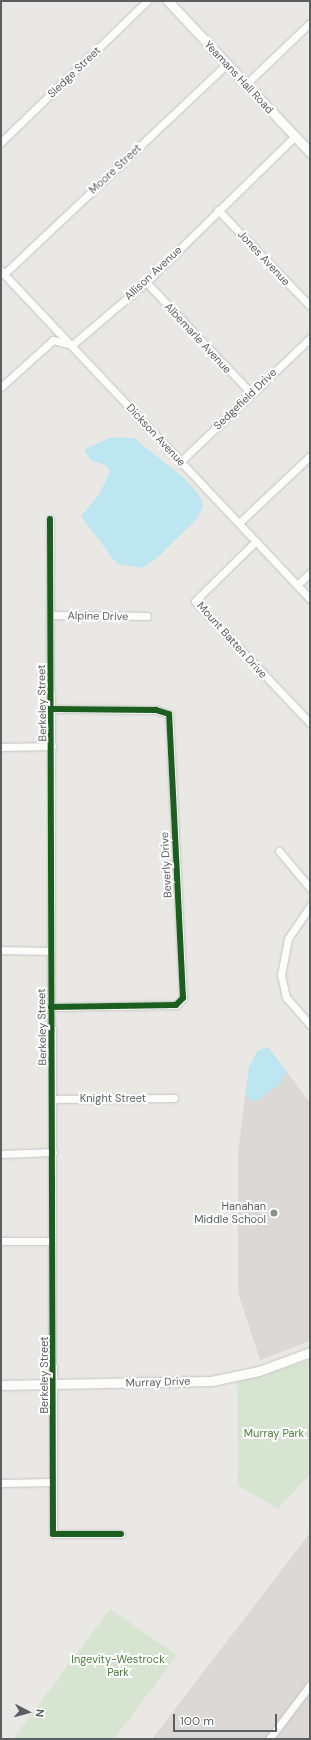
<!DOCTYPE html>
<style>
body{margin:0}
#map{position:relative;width:311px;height:1740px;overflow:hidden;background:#eae8e5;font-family:"DM Sans",sans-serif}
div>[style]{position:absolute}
.industrial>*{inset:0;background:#dbd8d6}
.education>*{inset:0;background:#dbd8d5}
.green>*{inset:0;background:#d8e4d2}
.water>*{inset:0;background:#bde6f0}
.roads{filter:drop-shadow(0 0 1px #c4c5c4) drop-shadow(0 0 1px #c4c5c4)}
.street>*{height:7px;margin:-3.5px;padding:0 3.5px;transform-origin:3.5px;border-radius:3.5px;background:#fcfcfb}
.secondary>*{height:9px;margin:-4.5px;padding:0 4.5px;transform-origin:4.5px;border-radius:4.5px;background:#fcfcfb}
.cycleway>*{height:6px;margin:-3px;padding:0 3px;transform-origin:3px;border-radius:3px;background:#1b5e20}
.dots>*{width:11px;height:11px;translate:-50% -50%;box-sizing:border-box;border:2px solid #fff;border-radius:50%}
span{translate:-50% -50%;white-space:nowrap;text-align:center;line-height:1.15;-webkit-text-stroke:4px #fff;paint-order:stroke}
.street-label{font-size:11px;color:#5b5f61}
.poi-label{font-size:11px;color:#5b5f61}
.right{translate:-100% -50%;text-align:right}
.park-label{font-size:11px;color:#4a7d3e}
.frame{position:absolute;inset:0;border:2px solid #5b5f61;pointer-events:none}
.north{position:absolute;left:8px;top:1692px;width:40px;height:40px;-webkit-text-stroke:3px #fff;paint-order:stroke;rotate:96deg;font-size:11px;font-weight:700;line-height:16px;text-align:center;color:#5b5f61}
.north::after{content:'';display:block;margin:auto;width:14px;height:18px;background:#5b5f61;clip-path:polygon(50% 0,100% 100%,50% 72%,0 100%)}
.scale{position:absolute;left:173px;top:1714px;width:104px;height:18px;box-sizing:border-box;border:2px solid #5b5f61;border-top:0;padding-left:5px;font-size:12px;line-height:14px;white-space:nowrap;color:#5b5f61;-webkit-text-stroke:3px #fff;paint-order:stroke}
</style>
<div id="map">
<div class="industrial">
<div style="clip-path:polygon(310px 1533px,310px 1739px,152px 1739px)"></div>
</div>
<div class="education">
<div style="clip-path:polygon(268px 1047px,310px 1103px,310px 1341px,260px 1360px,238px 1292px,238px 1152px,249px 1067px,258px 1051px)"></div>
</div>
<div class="green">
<div style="clip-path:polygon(310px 1360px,310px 1474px,278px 1509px,238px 1485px,237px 1381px)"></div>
<div style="clip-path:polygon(110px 1609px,177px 1655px,114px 1739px,13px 1739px)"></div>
</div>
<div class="water">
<div style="clip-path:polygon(121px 437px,134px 438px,184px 478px,201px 497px,203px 507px,197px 519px,156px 559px,142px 568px,117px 564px,81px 516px,99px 495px,110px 472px,107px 466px,91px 460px,84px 450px,109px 438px)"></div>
<div style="clip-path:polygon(268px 1047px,287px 1072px,280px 1084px,255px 1102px,246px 1097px,249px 1067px,258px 1051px)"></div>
</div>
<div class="roads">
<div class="street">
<div style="left:247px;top:83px;width:87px;rotate:-43.6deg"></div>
<div style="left:1px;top:142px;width:203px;rotate:-44deg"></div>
<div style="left:218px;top:210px;width:133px;rotate:46.2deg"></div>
<div style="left:1px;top:271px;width:451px;rotate:46.7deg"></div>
<div style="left:4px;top:274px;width:306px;rotate:-43.3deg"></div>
<div style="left:146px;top:282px;width:153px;rotate:46.6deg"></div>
<div style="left:1px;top:387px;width:70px;rotate:-42.1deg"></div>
<div style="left:53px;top:340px;width:20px;rotate:15deg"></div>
<div style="left:72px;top:345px;width:97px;rotate:-40.4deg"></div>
<div style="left:146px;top:282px;width:209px;rotate:-44.4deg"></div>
<div style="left:180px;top:462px;width:180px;rotate:-43.6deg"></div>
<div style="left:50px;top:519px;width:1015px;rotate:89.83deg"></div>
<div style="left:53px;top:1534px;width:68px"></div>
<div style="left:240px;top:522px;width:96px;rotate:-43.3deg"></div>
<div style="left:255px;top:542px;width:84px;rotate:135.5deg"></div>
<div style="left:195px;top:601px;width:168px;rotate:46.7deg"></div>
<div style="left:297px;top:585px;width:18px;rotate:-43deg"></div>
<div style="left:50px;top:615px;width:97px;rotate:0.6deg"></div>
<div style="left:1px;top:747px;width:51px;rotate:-1.1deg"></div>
<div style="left:279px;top:851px;width:48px;rotate:50deg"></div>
<div style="left:310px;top:906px;width:40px;rotate:124deg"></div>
<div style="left:288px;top:939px;width:36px;rotate:101deg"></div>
<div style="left:281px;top:974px;width:24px;rotate:78deg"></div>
<div style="left:286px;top:997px;width:37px;rotate:49deg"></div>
<div style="left:1px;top:950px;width:50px;rotate:1.1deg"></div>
<div style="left:51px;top:1007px;width:125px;rotate:-0.9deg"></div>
<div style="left:176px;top:1005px;width:10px;rotate:-45deg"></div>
<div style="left:183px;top:998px;width:284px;rotate:-92.8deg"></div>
<div style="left:169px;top:714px;width:14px;rotate:-163deg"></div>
<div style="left:156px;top:710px;width:104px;rotate:-179.4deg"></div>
<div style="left:53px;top:1099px;width:121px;rotate:-0.5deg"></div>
<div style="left:1px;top:1154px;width:52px;rotate:-2.2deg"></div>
<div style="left:1px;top:1241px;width:51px"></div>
<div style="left:1px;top:1483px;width:51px;rotate:-1.1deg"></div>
<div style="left:269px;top:1739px;width:68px;rotate:-52.8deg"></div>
</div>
<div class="secondary">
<div style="left:168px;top:1px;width:207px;rotate:46.8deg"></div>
<div style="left:1px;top:1385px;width:210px;rotate:-1.1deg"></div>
<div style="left:211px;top:1381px;width:49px;rotate:-11.8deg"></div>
<div style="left:259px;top:1371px;width:54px;rotate:-20.4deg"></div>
</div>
</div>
<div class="cycleway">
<div style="left:50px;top:519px;width:1015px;rotate:89.83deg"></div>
<div style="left:53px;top:1534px;width:68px"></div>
<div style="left:51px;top:1007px;width:125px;rotate:-0.9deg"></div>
<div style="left:176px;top:1005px;width:10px;rotate:-45deg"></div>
<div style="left:183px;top:998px;width:284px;rotate:-92.8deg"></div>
<div style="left:169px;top:714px;width:14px;rotate:-163deg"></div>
<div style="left:156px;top:710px;width:104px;rotate:-179.4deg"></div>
</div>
<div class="dots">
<div style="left:274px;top:1213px;background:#8d8f8f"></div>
</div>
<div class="street-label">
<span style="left:74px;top:72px;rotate:-44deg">Sledge Street</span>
<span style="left:239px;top:77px;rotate:47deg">Yeamans Hall Road</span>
<span style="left:115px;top:169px;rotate:-43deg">Moore Street</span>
<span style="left:264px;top:258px;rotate:47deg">Jones Avenue</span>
<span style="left:153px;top:273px;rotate:-43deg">Allison Avenue</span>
<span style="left:198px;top:338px;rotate:47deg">Albemarle Avenue</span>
<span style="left:245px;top:399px;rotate:-44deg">Sedgefield Drive</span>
<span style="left:156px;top:435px;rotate:47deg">Dickson Avenue</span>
<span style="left:98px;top:616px;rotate:1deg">Alpine Drive</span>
<span style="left:232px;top:640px;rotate:48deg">Mount Batten Drive</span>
<span style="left:42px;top:703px;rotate:-91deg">Berkeley Street</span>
<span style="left:166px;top:865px;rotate:-93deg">Beverly Drive</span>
<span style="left:42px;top:1027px;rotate:-91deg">Berkeley Street</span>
<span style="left:113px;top:1098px">Knight Street</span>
<span style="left:44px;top:1375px;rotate:-90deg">Berkeley Street</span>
<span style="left:158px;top:1382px;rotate:-2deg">Murray Drive</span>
</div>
<div class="poi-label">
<span class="right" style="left:266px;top:1213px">Hanahan<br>Middle School</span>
</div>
<div class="park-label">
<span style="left:274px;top:1433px">Murray Park</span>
<span style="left:118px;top:1666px">Ingevity-Westrock<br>Park</span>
</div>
<div class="frame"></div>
<div class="north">N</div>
<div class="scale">100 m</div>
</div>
